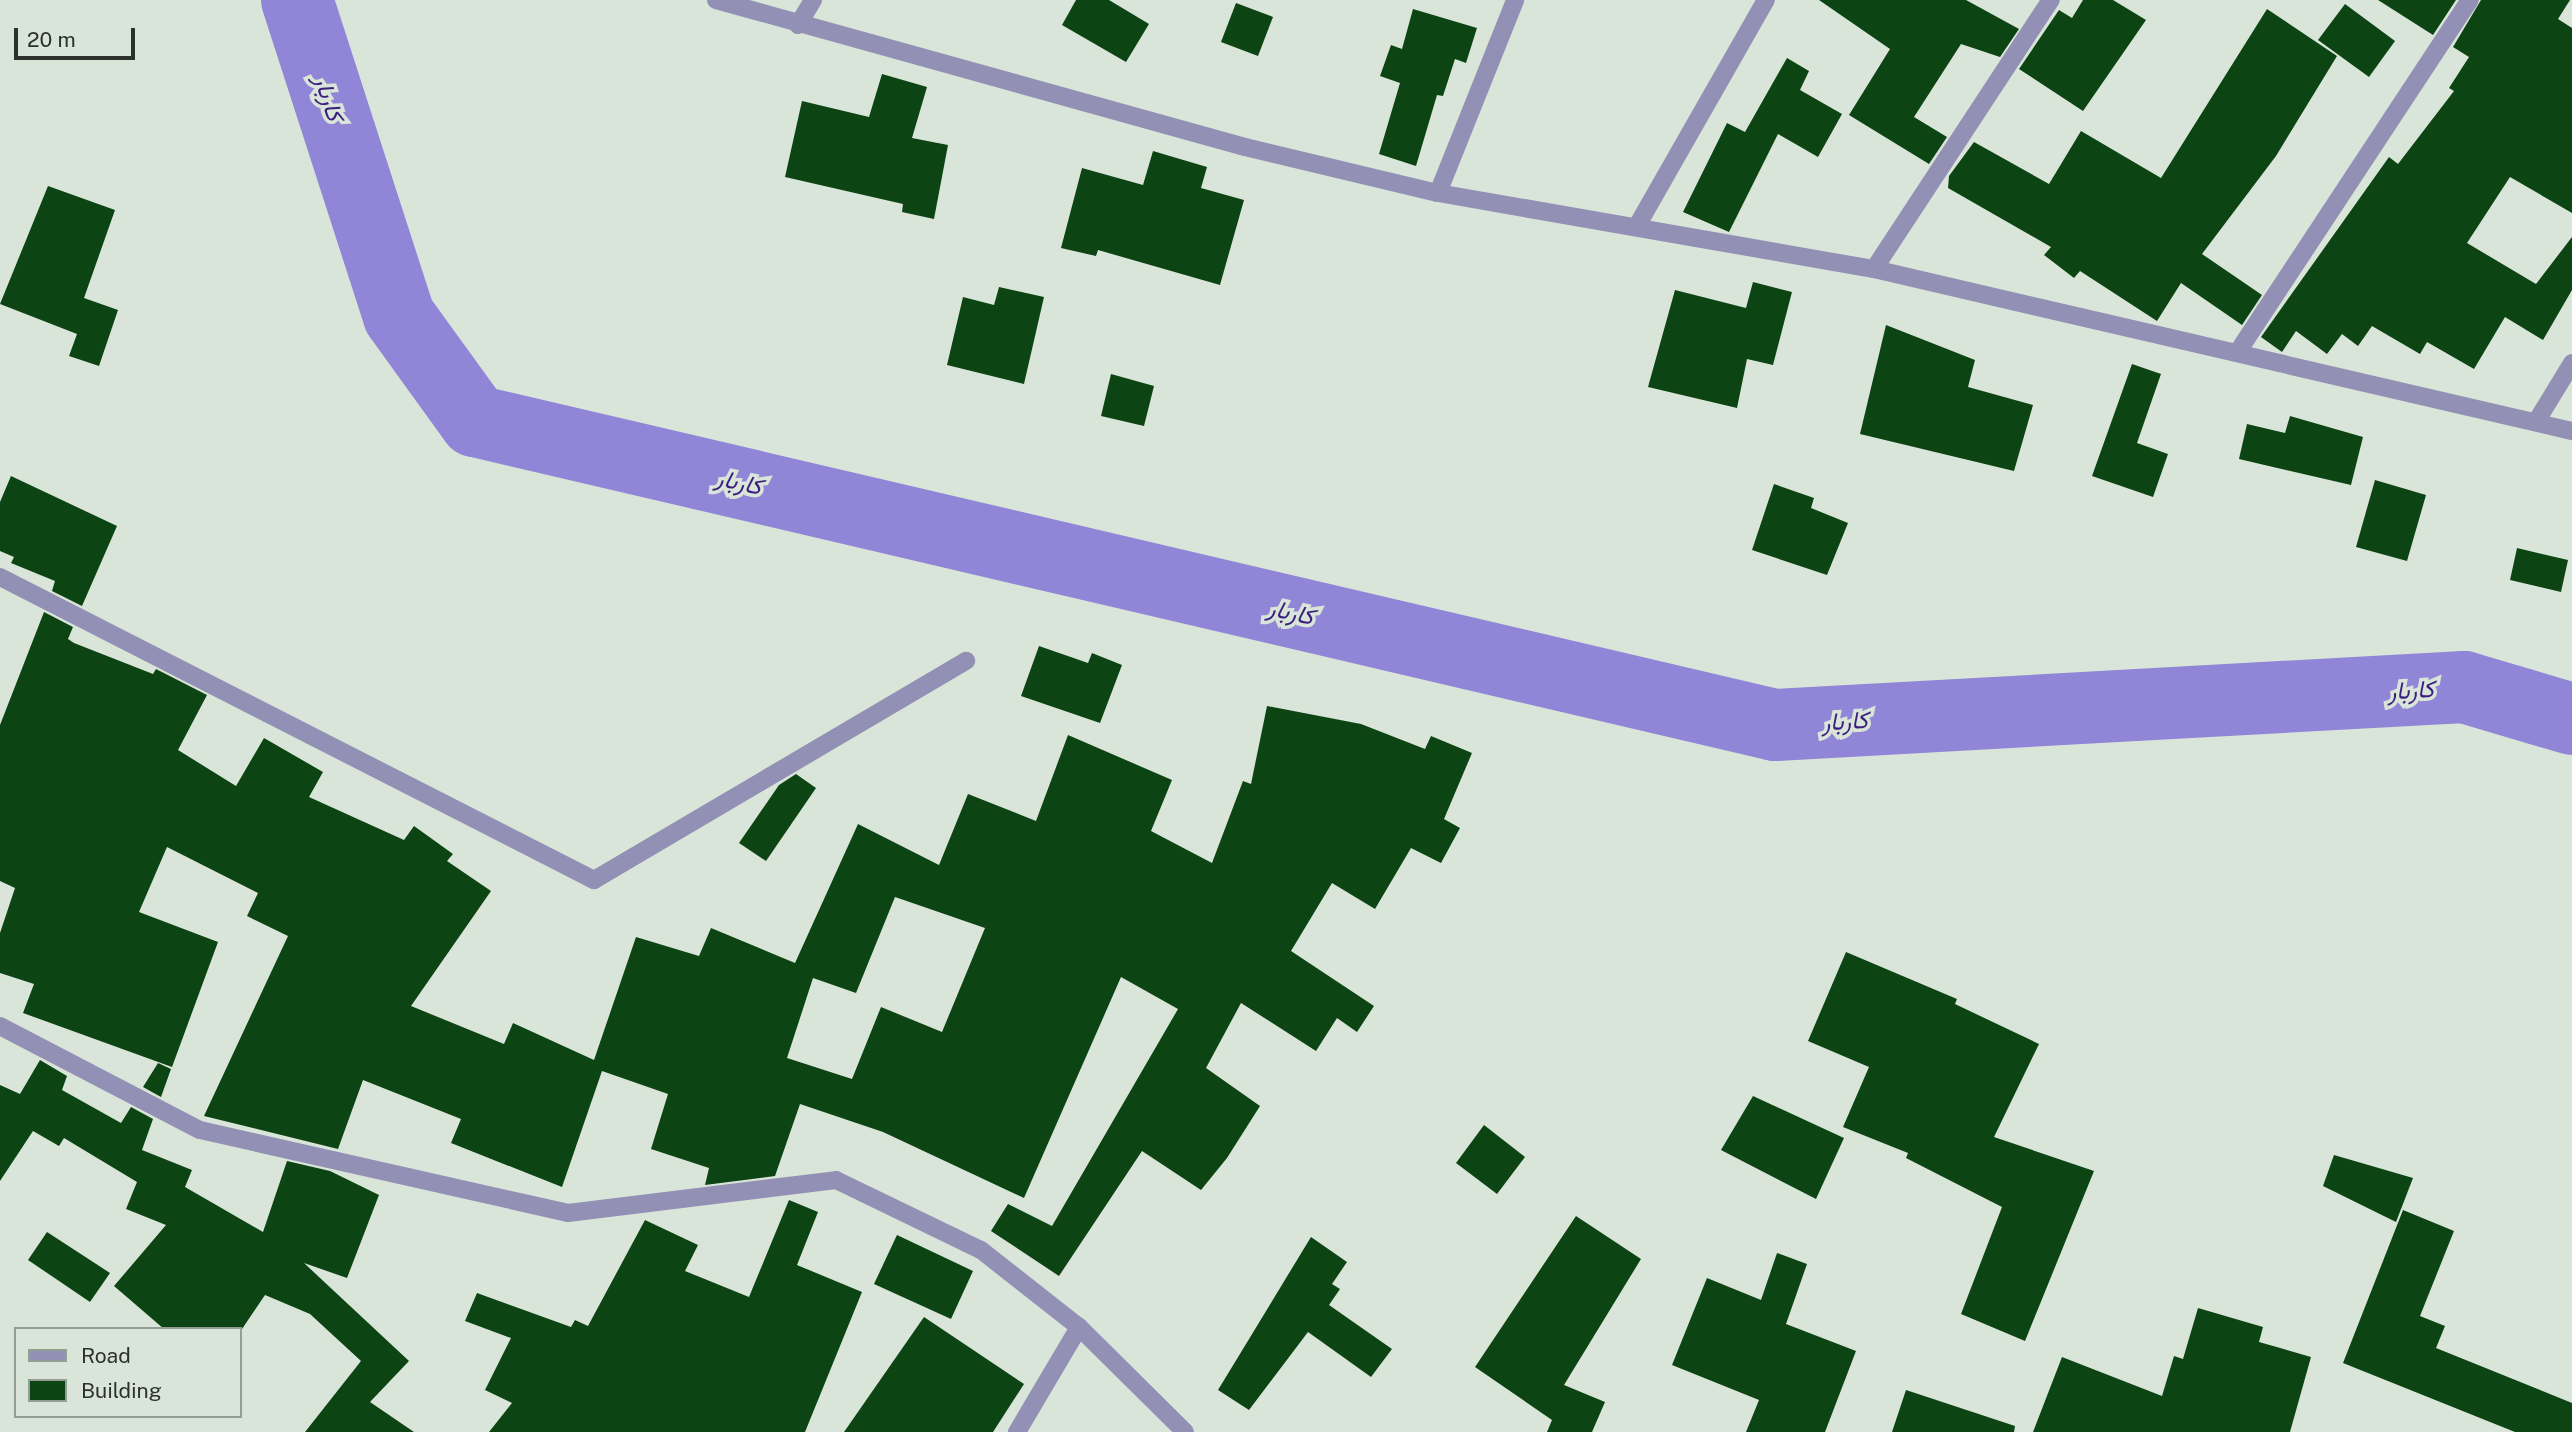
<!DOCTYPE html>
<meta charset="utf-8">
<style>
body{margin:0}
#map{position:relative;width:2572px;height:1432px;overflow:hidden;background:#dae5d9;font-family:"Public Sans",Vazirmatn,sans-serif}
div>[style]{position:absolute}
.river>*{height:72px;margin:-36px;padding:0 36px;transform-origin:36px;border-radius:36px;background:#9085d7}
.building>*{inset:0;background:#0d4414}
.minor>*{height:18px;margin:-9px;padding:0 9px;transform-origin:9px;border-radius:9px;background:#9390b5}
span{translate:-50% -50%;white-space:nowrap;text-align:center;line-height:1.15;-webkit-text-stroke:7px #dae5d9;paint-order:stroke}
.water-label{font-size:24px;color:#3a1f7e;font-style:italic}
.legend{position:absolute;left:14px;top:1327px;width:228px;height:91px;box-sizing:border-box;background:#dae5d9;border:2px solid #949d94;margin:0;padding:9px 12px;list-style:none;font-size:21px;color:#2c312c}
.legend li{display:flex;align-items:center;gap:14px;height:35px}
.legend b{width:35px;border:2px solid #949d94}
.scale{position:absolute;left:14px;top:28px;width:121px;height:32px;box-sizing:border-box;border:4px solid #2c312c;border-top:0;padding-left:9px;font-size:21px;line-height:24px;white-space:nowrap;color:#2c312c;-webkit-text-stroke:5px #dae5d9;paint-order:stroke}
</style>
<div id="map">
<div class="river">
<div style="left:297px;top:0;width:332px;rotate:72.1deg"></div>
<div style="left:399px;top:316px;width:130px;rotate:54.1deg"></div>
<div style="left:475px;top:421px;width:1335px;rotate:13.16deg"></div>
<div style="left:1775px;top:725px;width:690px;rotate:-3.16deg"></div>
<div style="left:2464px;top:687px;width:113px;rotate:16.5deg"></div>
</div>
<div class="building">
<div style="clip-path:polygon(1076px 0,1109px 0,1149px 24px,1126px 62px,1062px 25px)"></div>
<div style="clip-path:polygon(1819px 0,1966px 0,2019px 29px,2000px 57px,1961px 44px,1914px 117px,1947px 137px,1929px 164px,1849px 115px,1890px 49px)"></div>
<div style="clip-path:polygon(2083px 0,2113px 0,2146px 20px,2083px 111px,2019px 69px,2059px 10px,2072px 18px)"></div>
<div style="clip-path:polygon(2378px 0,2456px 0,2433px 35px)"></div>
<div style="clip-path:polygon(2481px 0,2570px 0,2558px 19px,2572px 28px,2572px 213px,2510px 177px,2467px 243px,2536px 284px,2572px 237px,2572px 290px,2543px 340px,2505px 317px,2474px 369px,2427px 342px,2420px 354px,2372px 326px,2358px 346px,2342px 334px,2327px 354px,2296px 331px,2282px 352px,2261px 337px,2389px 157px,2398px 164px,2454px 91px,2449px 88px,2469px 57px,2453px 47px)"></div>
<div style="clip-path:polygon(1236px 3px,1273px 17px,1258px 56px,1221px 42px)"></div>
<div style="clip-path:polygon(2345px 4px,2395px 41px,2369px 77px,2318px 40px)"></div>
<div style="clip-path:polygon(1413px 9px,1477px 28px,1466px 63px,1455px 59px,1443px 96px,1437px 95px,1416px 166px,1379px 154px,1400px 83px,1380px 76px,1391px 45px,1402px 49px)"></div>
<div style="clip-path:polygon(2267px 9px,2337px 56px,2276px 156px,2202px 254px,2262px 295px,2242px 325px,2181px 283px,2157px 321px,2080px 271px,2074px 278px,2044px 255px,2051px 247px,1948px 188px,1949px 176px,1974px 142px,2049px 184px,2081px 131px,2161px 178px)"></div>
<div style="clip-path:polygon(1787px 58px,1809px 71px,1800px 90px,1842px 114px,1818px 157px,1778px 134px,1729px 232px,1683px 212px,1727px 123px,1745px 132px)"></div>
<div style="clip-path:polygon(882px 74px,927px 87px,912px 138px,948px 145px,934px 219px,902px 212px,903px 204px,785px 177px,802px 101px,869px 117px)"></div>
<div style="clip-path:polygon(1153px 151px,1207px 167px,1201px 188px,1244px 200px,1220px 285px,1098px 250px,1096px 256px,1061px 248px,1082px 168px,1143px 185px)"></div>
<div style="clip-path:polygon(48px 186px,115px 210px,84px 298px,118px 310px,99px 366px,69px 356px,77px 334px,0 304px)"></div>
<div style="clip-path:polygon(1753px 282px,1792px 292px,1773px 365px,1747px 359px,1737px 408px,1648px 387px,1675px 290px,1746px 308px)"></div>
<div style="clip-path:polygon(999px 287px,1044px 297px,1024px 384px,947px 365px,963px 297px,994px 305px)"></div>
<div style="clip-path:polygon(1886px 325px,1975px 360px,1968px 387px,2033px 405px,2014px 471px,1860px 434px)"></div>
<div style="clip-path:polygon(2132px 364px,2161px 374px,2137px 443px,2168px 454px,2153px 497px,2092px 476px)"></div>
<div style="clip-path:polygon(1111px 374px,1154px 386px,1144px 426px,1101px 416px)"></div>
<div style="clip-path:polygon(2290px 416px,2363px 437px,2351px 485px,2239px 459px,2247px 424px,2285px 433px)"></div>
<div style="clip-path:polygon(11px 476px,117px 526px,82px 606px,52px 591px,55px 581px,11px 563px,14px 557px,0 551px,0 502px)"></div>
<div style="clip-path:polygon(2375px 480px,2426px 495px,2407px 561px,2356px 547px)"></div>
<div style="clip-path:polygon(1774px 484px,1814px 498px,1811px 508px,1848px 523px,1827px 575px,1752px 550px)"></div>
<div style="clip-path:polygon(2517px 548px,2568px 560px,2561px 592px,2510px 580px)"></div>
<div style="clip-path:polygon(evenodd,44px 612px,73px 627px,68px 639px,74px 643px,153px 674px,156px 669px,207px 695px,178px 750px,236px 786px,264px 738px,323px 772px,309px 797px,404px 840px,414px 826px,453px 854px,447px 861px,491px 891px,411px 1006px,504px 1044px,513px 1023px,594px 1060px,636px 937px,699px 956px,711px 928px,795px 963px,858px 824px,939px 865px,968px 794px,1036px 821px,1068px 735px,1172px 780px,1151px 831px,1212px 863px,1243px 781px,1251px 784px,1267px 706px,1361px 724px,1425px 749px,1431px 736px,1472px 753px,1444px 819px,1460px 828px,1441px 863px,1411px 848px,1375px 909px,1332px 883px,1291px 951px,1374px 1006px,1357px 1032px,1337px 1018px,1316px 1051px,1241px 1003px,1206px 1068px,1260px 1106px,1227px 1158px,1201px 1190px,1142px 1151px,1059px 1276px,991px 1231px,1008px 1204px,1052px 1226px,1178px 1009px,1121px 977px,1024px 1198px,883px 1132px,800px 1104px,775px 1176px,705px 1185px,709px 1168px,651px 1149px,668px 1094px,602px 1071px,562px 1187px,451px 1143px,461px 1119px,363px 1080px,338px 1149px,204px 1116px,288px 936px,247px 916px,258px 893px,167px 847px,139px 912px,218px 942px,172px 1067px,23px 1013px,34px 984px,0 973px,0 933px,15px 888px,0 881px,0 725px,44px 612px,895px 897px,985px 928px,942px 1032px,881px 1007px,852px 1079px,787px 1058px,813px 978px,856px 993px,895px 897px)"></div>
<div style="clip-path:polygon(1039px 646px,1088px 663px,1092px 653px,1122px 665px,1100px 723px,1021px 696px)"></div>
<div style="clip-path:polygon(796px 774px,816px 788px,766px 861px,739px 843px,779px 785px)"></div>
<div style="clip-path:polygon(1846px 952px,1957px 999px,1955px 1004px,2039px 1044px,1994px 1137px,2094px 1171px,2025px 1341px,1961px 1314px,2002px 1207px,1906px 1158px,1908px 1153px,1843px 1127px,1869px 1067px,1808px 1041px)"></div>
<div style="clip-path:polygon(40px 1060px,67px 1076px,62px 1090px,121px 1123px,131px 1107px,153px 1119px,142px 1150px,192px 1170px,185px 1187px,263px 1232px,287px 1161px,330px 1171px,379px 1195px,347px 1278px,304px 1263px,409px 1361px,370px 1402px,414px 1432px,305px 1432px,361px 1361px,310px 1314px,265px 1295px,242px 1329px,164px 1329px,114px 1286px,166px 1225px,126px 1209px,137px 1182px,64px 1138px,59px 1146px,33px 1131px,0 1181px,0 1085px,20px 1094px)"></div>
<div style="clip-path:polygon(158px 1063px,171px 1069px,161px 1097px,143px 1087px)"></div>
<div style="clip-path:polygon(1753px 1096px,1844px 1138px,1816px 1199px,1721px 1150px)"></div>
<div style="clip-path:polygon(1484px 1125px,1525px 1157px,1497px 1194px,1456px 1163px)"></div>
<div style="clip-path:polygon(2334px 1155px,2413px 1178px,2396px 1222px,2323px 1186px)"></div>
<div style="clip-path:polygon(789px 1200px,818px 1212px,797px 1265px,862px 1292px,805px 1432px,489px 1432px,512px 1403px,485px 1390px,511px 1338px,465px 1321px,477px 1293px,571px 1327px,575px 1320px,588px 1326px,645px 1220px,698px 1245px,685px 1271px,749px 1297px)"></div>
<div style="clip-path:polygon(2403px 1210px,2454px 1231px,2420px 1316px,2445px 1326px,2436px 1348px,2572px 1403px,2572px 1432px,2515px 1432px,2343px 1363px)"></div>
<div style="clip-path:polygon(1576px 1216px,1641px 1259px,1564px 1385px,1605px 1402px,1592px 1432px,1547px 1432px,1552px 1420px,1475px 1367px)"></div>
<div style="clip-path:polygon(47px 1232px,110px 1273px,90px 1302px,28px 1260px)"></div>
<div style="clip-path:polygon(897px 1235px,973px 1271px,951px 1319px,874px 1284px)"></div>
<div style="clip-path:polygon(1311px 1237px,1347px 1262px,1332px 1284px,1340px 1289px,1329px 1305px,1392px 1349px,1371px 1377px,1308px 1332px,1249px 1410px,1218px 1390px)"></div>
<div style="clip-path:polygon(1777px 1253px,1807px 1264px,1786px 1324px,1856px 1351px,1825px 1432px,1746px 1432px,1759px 1400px,1672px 1365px,1707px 1278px,1761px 1300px)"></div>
<div style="clip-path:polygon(2198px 1308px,2263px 1327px,2259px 1342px,2311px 1357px,2290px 1432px,2033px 1432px,2062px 1357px,2162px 1396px,2174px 1356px,2183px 1359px)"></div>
<div style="clip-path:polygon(924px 1317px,1024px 1384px,993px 1432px,844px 1432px)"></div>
<div style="clip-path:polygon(1906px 1390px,2015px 1426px,2014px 1432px,1892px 1432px)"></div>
</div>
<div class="minor">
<div style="left:716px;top:0;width:549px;rotate:15.53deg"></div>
<div style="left:1245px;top:147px;width:198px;rotate:13.4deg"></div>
<div style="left:1438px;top:193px;width:443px;rotate:9.9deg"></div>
<div style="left:1874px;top:269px;width:717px;rotate:13.07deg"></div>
<div style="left:798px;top:25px;width:29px;rotate:-59deg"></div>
<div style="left:1438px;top:193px;width:208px;rotate:-68.2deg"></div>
<div style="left:1637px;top:226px;width:260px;rotate:-60.3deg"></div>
<div style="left:1874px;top:269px;width:322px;rotate:-56.7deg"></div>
<div style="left:2237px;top:353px;width:423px;rotate:-56.6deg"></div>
<div style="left:2536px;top:422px;width:69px;rotate:-58.6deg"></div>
<div style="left:0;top:577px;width:667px;rotate:27.03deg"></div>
<div style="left:594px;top:880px;width:432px;rotate:-30.5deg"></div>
<div style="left:0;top:1026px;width:225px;rotate:27.5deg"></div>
<div style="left:200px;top:1130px;width:377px;rotate:12.7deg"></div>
<div style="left:568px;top:1213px;width:270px;rotate:-7deg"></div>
<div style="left:836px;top:1180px;width:161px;rotate:25.8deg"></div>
<div style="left:981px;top:1250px;width:125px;rotate:38.2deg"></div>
<div style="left:1079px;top:1327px;width:149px;rotate:44.7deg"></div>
<div style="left:1017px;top:1432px;width:122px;rotate:-59.4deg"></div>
</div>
<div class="water-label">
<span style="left:329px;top:98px;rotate:72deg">کاربار</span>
<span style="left:739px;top:482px;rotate:13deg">کاربار</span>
<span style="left:1291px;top:612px;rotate:13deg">کاربار</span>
<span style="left:2411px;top:690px;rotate:-3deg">کاربار</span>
<span style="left:1845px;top:721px;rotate:-3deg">کاربار</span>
</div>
<ul class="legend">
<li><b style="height:9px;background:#9390b5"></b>Road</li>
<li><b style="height:19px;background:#0d4414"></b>Building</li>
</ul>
<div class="scale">20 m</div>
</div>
